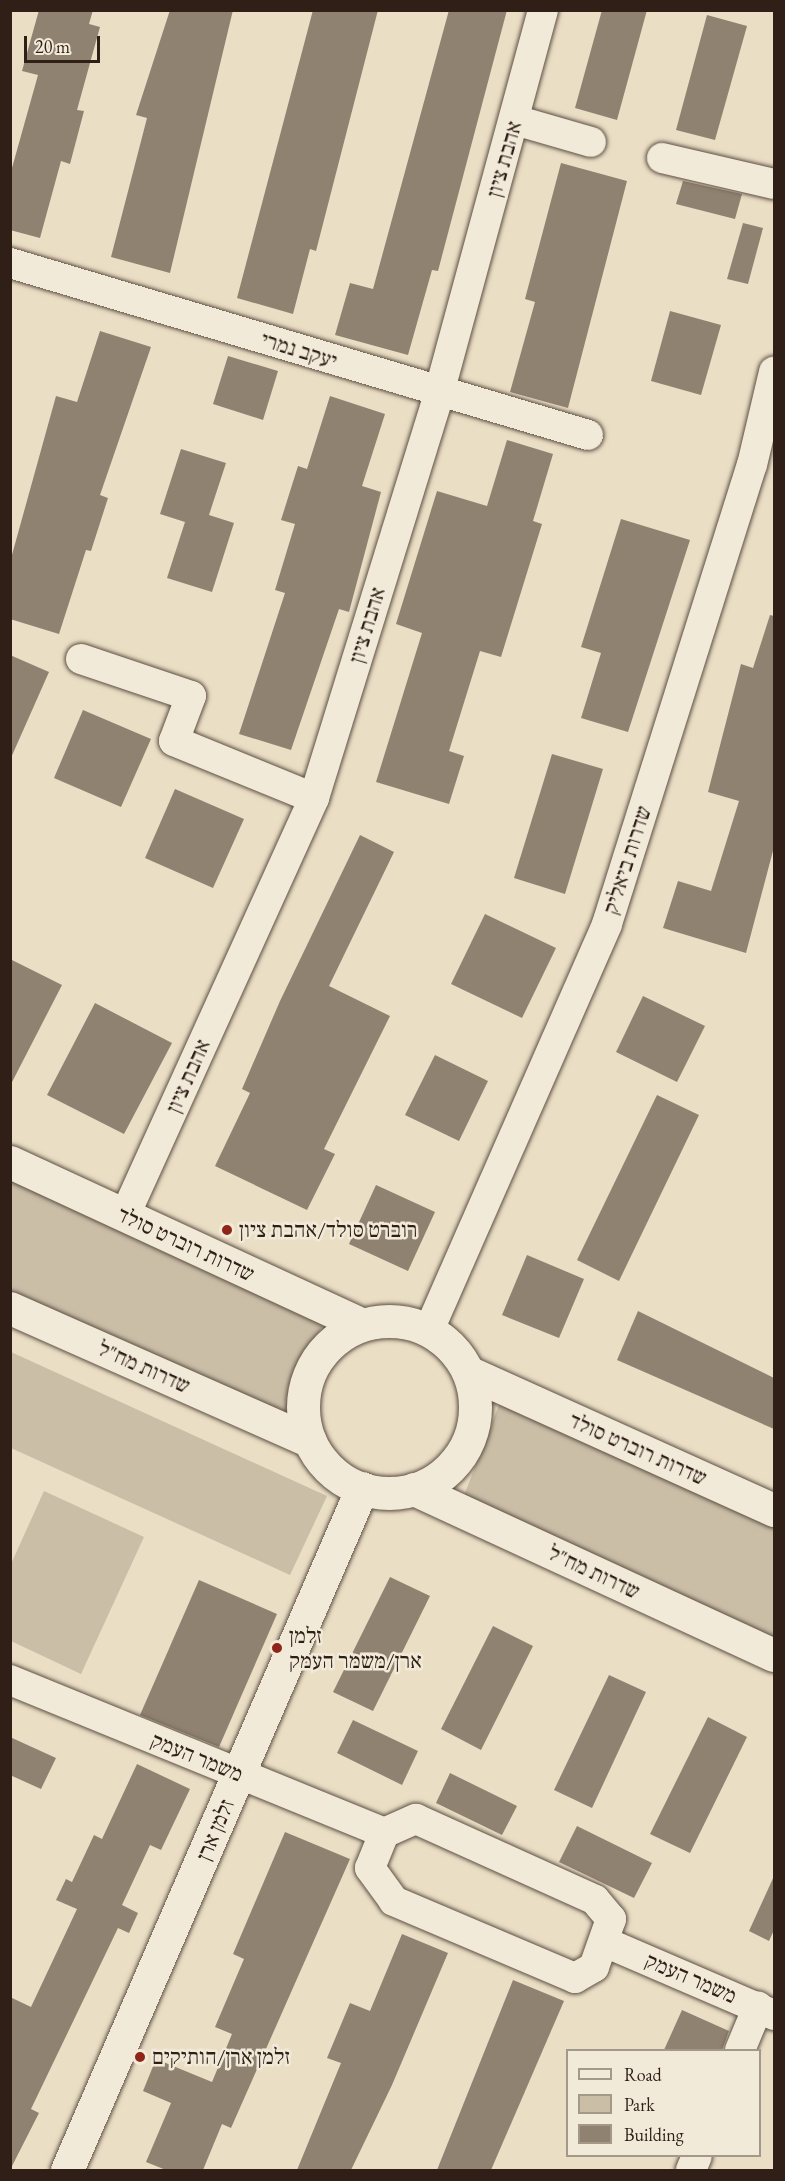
<!DOCTYPE html>
<meta charset="utf-8">
<style>
body{margin:0}
#map{position:relative;width:785px;height:2181px;overflow:hidden;background:#eadec5;font-family:"EB Garamond","Frank Ruhl Libre",serif}
div>[style]{position:absolute}
.green>*{inset:0;background:#cabea7}
.building>*{inset:0;background:#908271}
.roads{filter:drop-shadow(0 0 2px #5e4f42) drop-shadow(0 0 2px #5e4f42)}
.minor>*{height:30px;margin:-15px;padding:0 15px;transform-origin:15px;border-radius:15px;background:#f1ead9}
.tertiary>*{height:33px;margin:-16.5px;padding:0 16.5px;transform-origin:16.5px;border-radius:16.5px;background:#f1ead9}
.tertiary>.ring{margin:-16.5px;padding:0;box-sizing:content-box;background:none;border:33px solid #f1ead9;border-radius:50%}
.dots>*{width:16px;height:16px;translate:-50% -50%;box-sizing:border-box;border:3px solid #f1ead9;border-radius:50%}
span{translate:-50% -50%;white-space:nowrap;text-align:center;line-height:1.15;-webkit-text-stroke:5px #f1ead9;paint-order:stroke}
.street-label{font-size:22px;color:#2f1f17}
.poi-label{font-size:22px;color:#2f1f17}
.left{translate:0 -50%;text-align:left}
.frame{position:absolute;inset:0;border:12px solid #2f1f17;pointer-events:none}
.legend{position:absolute;left:566px;top:2049px;width:195px;height:108px;box-sizing:border-box;background:#f1ead9;border:2px solid #a3998b;margin:0;padding:8px 10px;list-style:none;font-size:18px;color:#2f1f17}
.legend li{display:flex;align-items:center;gap:12px;height:30px}
.legend b{width:30px;border:2px solid #a3998b}
.scale{position:absolute;left:24px;top:36px;width:76px;height:27px;box-sizing:border-box;border:3px solid #2f1f17;border-top:0;padding-left:8px;font-size:18px;line-height:21px;white-space:nowrap;color:#2f1f17;-webkit-text-stroke:4px #f1ead9;paint-order:stroke}
</style>
<div id="map">
<div class="green">
<div style="clip-path:polygon(11px 1165px,325px 1318px,279px 1426px,11px 1304px)"></div>
<div style="clip-path:polygon(11px 1352px,327px 1496px,290px 1575px,11px 1448px)"></div>
<div style="clip-path:polygon(502px 1397px,774px 1520px,774px 1651px,458px 1511px)"></div>
<div style="clip-path:polygon(44px 1491px,144px 1537px,81px 1674px,11px 1641px,11px 1564px)"></div>
</div>
<div class="building">
<div style="clip-path:polygon(39px 10px,93px 10px,89px 24px,100px 27px,77px 110px,84px 111px,70px 164px,61px 161px,40px 238px,10px 230px,10px 175px,38px 75px,22px 71px)"></div>
<div style="clip-path:polygon(170px 10px,233px 10px,170px 273px,111px 257px,147px 118px,136px 115px)"></div>
<div style="clip-path:polygon(313px 10px,378px 10px,316px 251px,310px 249px,293px 314px,237px 298px)"></div>
<div style="clip-path:polygon(449px 10px,507px 10px,438px 271px,432px 270px,408px 355px,335px 335px,350px 283px,373px 289px)"></div>
<div style="clip-path:polygon(602px 10px,647px 10px,617px 120px,575px 108px)"></div>
<div style="clip-path:polygon(707px 15px,747px 26px,715px 140px,676px 130px)"></div>
<div style="clip-path:polygon(561px 163px,627px 181px,568px 408px,510px 392px,535px 302px,525px 299px)"></div>
<div style="clip-path:polygon(683px 181px,742px 194px,735px 219px,676px 204px)"></div>
<div style="clip-path:polygon(743px 223px,763px 228px,748px 284px,727px 279px)"></div>
<div style="clip-path:polygon(670px 311px,721px 325px,701px 395px,651px 381px)"></div>
<div style="clip-path:polygon(100px 331px,151px 347px,100px 495px,108px 498px,91px 551px,86px 550px,59px 634px,10px 619px,10px 562px,56px 396px,77px 402px)"></div>
<div style="clip-path:polygon(228px 356px,278px 371px,263px 420px,213px 404px)"></div>
<div style="clip-path:polygon(330px 396px,385px 414px,362px 486px,381px 492px,349px 612px,339px 609px,291px 750px,239px 734px,285px 593px,275px 590px,295px 524px,281px 520px,298px 466px,307px 469px)"></div>
<div style="clip-path:polygon(507px 440px,553px 454px,533px 521px,542px 524px,501px 657px,480px 651px,449px 751px,464px 756px,449px 804px,376px 782px,422px 633px,396px 624px,437px 491px,487px 506px)"></div>
<div style="clip-path:polygon(181px 449px,226px 463px,209px 515px,234px 523px,212px 592px,167px 578px,185px 522px,160px 514px)"></div>
<div style="clip-path:polygon(621px 519px,690px 540px,628px 732px,581px 718px,601px 653px,581px 647px)"></div>
<div style="clip-path:polygon(770px 615px,774px 616px,774px 847px,746px 953px,663px 928px,678px 881px,711px 891px,739px 801px,708px 792px,741px 664px,753px 668px)"></div>
<div style="clip-path:polygon(10px 655px,49px 672px,10px 760px)"></div>
<div style="clip-path:polygon(83px 710px,151px 739px,121px 807px,54px 778px)"></div>
<div style="clip-path:polygon(552px 754px,603px 769px,565px 894px,514px 878px)"></div>
<div style="clip-path:polygon(175px 789px,244px 819px,213px 888px,145px 858px)"></div>
<div style="clip-path:polygon(360px 835px,394px 852px,329px 986px,390px 1016px,324px 1149px,335px 1154px,307px 1210px,215px 1166px,250px 1093px,242px 1089px,280px 1001px)"></div>
<div style="clip-path:polygon(485px 914px,556px 948px,522px 1018px,451px 984px)"></div>
<div style="clip-path:polygon(10px 959px,62px 985px,10px 1086px)"></div>
<div style="clip-path:polygon(643px 996px,705px 1026px,677px 1082px,616px 1052px)"></div>
<div style="clip-path:polygon(95px 1003px,172px 1043px,124px 1134px,47px 1095px)"></div>
<div style="clip-path:polygon(435px 1055px,488px 1081px,459px 1141px,405px 1115px)"></div>
<div style="clip-path:polygon(657px 1095px,699px 1115px,619px 1281px,577px 1260px)"></div>
<div style="clip-path:polygon(376px 1185px,435px 1212px,408px 1271px,349px 1244px)"></div>
<div style="clip-path:polygon(527px 1255px,584px 1279px,559px 1338px,502px 1315px)"></div>
<div style="clip-path:polygon(638px 1311px,774px 1378px,774px 1429px,617px 1360px)"></div>
<div style="clip-path:polygon(390px 1577px,430px 1596px,373px 1711px,333px 1692px)"></div>
<div style="clip-path:polygon(199px 1580px,277px 1614px,219px 1747px,140px 1715px)"></div>
<div style="clip-path:polygon(493px 1626px,533px 1646px,481px 1750px,441px 1729px)"></div>
<div style="clip-path:polygon(609px 1675px,646px 1692px,592px 1808px,554px 1790px)"></div>
<div style="clip-path:polygon(708px 1717px,747px 1737px,690px 1853px,650px 1834px)"></div>
<div style="clip-path:polygon(353px 1720px,418px 1751px,402px 1785px,337px 1753px)"></div>
<div style="clip-path:polygon(10px 1737px,56px 1758px,41px 1789px,10px 1775px)"></div>
<div style="clip-path:polygon(137px 1764px,190px 1789px,161px 1850px,150px 1845px,122px 1905px,138px 1913px,129px 1933px,118px 1928px,31px 2109px,39px 2113px,10px 2170px,10px 1997px,31px 2007px,77px 1909px,56px 1900px,66px 1879px,72px 1882px,94px 1835px,102px 1839px)"></div>
<div style="clip-path:polygon(450px 1773px,517px 1806px,502px 1835px,436px 1803px)"></div>
<div style="clip-path:polygon(577px 1826px,652px 1863px,634px 1898px,559px 1862px)"></div>
<div style="clip-path:polygon(285px 1832px,350px 1859px,231px 2128px,222px 2124px,203px 2170px,166px 2170px,146px 2162px,171px 2103px,143px 2091px,156px 2059px,212px 2082px,232px 2034px,215px 2027px,244px 1959px,233px 1954px)"></div>
<div style="clip-path:polygon(774px 1876px,774px 1930px,769px 1941px,749px 1931px)"></div>
<div style="clip-path:polygon(402px 1934px,448px 1953px,392px 2085px,351px 2170px,297px 2170px,341px 2063px,327px 2058px,350px 2003px,370px 2011px)"></div>
<div style="clip-path:polygon(513px 1980px,564px 2001px,491px 2170px,437px 2170px)"></div>
<div style="clip-path:polygon(682px 2010px,729px 2031px,722px 2050px,664px 2050px)"></div>
</div>
<div class="roads">
<div class="minor">
<div style="left:515px;top:120px;width:79px;rotate:16.1deg"></div>
<div style="left:662px;top:158px;width:115px;rotate:13.1deg"></div>
<div style="left:10px;top:263px;width:603px;rotate:16.57deg"></div>
<div style="left:81px;top:659px;width:116px;rotate:18.6deg"></div>
<div style="left:191px;top:696px;width:48px;rotate:110.7deg"></div>
<div style="left:174px;top:741px;width:151px;rotate:22.2deg"></div>
<div style="left:125px;top:1215px;width:458px;rotate:-65.6deg"></div>
<div style="left:314px;top:798px;width:424px;rotate:-72.8deg"></div>
<div style="left:439px;top:393px;width:397px;rotate:-74.8deg"></div>
<div style="left:429px;top:1330px;width:443px;rotate:-66.3deg"></div>
<div style="left:607px;top:924px;width:481px;rotate:-72.5deg"></div>
<div style="left:752px;top:465px;width:96px;rotate:-76.7deg"></div>
<div style="left:10px;top:1680px;width:404px;rotate:22.2deg"></div>
<div style="left:416px;top:1819px;width:196px;rotate:24.3deg"></div>
<div style="left:595px;top:1900px;width:25px;rotate:50deg"></div>
<div style="left:611px;top:1919px;width:51px;rotate:109.5deg"></div>
<div style="left:594px;top:1967px;width:22px;rotate:150deg"></div>
<div style="left:575px;top:1978px;width:197px;rotate:-157deg"></div>
<div style="left:394px;top:1901px;width:41px;rotate:-126deg"></div>
<div style="left:370px;top:1868px;width:38px;rotate:-68deg"></div>
<div style="left:384px;top:1833px;width:35px;rotate:-24deg"></div>
<div style="left:607px;top:1943px;width:182px;rotate:23.3deg"></div>
<div style="left:740px;top:2050px;width:47px;rotate:-67.3deg"></div>
<div style="left:691px;top:2170px;width:15px;rotate:-67deg"></div>
</div>
<div class="tertiary">
<div style="left:10px;top:1162px;width:388px;rotate:24.8deg"></div>
<div style="left:10px;top:1308px;width:328px;rotate:23.9deg"></div>
<div class="ring" style="left:303px;top:1321px;width:139px;height:139px"></div>
<div style="left:468px;top:1372px;width:336px;rotate:24.3deg"></div>
<div style="left:414px;top:1489px;width:396px;rotate:24.8deg"></div>
<div style="left:67px;top:2170px;width:743px;rotate:-66.61deg"></div>
</div>
</div>
<div class="dots">
<div style="left:227px;top:1230px;background:#8f2418"></div>
<div style="left:277px;top:1648px;background:#8f2418"></div>
<div style="left:140px;top:2057px;background:#8f2418"></div>
</div>
<div class="street-label">
<span style="left:504px;top:159px;rotate:-74deg">אהבת ציון</span>
<span style="left:299px;top:350px;rotate:17deg">יעקב נמרי</span>
<span style="left:367px;top:625px;rotate:-73deg">אהבת ציון</span>
<span style="left:627px;top:860px;rotate:-72deg">שדרות ביאליק</span>
<span style="left:188px;top:1076px;rotate:-66deg">אהבת ציון</span>
<span style="left:186px;top:1244px;rotate:25deg">שדרות רוברט סולד</span>
<span style="left:144px;top:1367px;rotate:24deg">שדרות מח"ל</span>
<span style="left:638px;top:1449px;rotate:24deg">שדרות רוברט סולד</span>
<span style="left:594px;top:1572px;rotate:25deg">שדרות מח"ל</span>
<span style="left:197px;top:1757px;rotate:22deg">משמר העמק</span>
<span style="left:215px;top:1830px;rotate:-67deg">זלמן ארן</span>
<span style="left:691px;top:1978px;rotate:23deg">משמר העמק</span>
</div>
<div class="poi-label">
<span class="left" style="left:239px;top:1230px">רוברט סולד/אהבת ציון</span>
<span class="left" style="left:289px;top:1648px">זלמן<br>ארן/משמר העמק</span>
<span class="left" style="left:152px;top:2057px">זלמן ארן/הותיקים</span>
</div>
<div class="frame"></div>
<ul class="legend">
<li><b style="height:8px;background:#f1ead9"></b>Road</li>
<li><b style="height:16px;background:#cabea7"></b>Park</li>
<li><b style="height:16px;background:#908271"></b>Building</li>
</ul>
<div class="scale">20 m</div>
</div>
